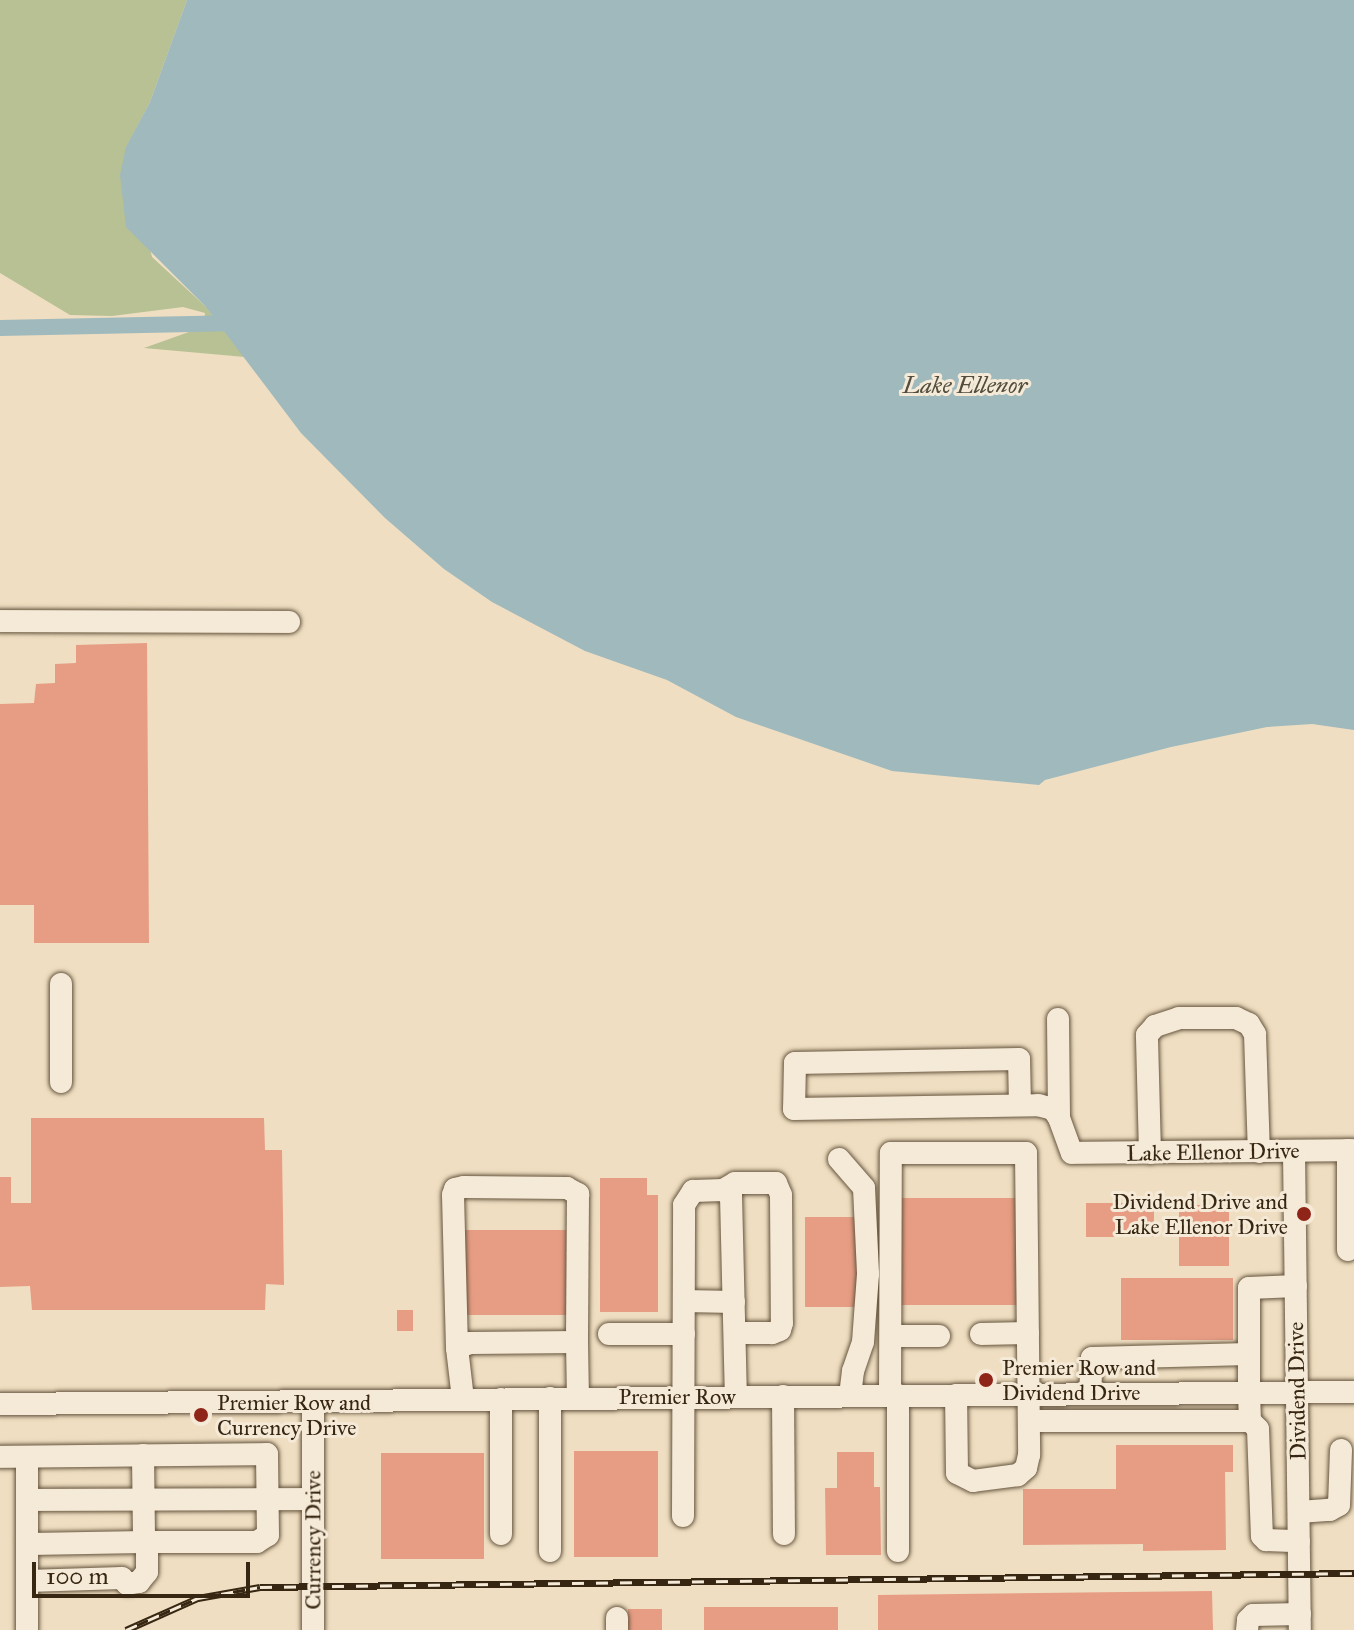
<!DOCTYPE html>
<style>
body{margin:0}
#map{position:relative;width:1354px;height:1630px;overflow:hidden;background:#efdec1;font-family:"IM FELL Great Primer",serif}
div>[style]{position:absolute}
.green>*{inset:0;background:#b7c194}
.water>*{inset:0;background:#9fb9bd}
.canal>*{height:16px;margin:-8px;padding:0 8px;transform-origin:8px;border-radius:8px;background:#9fb9bd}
.building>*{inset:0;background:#e79d84}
.roads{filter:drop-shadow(0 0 2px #65553e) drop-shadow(0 0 2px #65553e)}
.minor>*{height:22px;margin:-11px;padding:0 11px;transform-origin:11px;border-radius:11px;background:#f5ead7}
.rail>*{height:7px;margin-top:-3.5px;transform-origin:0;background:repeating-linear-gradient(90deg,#f5ead7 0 12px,#372712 0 24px);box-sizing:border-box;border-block:2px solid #372712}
.dots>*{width:22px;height:22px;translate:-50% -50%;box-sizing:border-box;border:4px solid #f5ead7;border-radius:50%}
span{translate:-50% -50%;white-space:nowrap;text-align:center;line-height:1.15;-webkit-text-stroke:6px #f5ead7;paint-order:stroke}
.street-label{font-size:22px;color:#372712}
.poi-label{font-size:22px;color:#372712}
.right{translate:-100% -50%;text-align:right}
.left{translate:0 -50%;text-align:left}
.water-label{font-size:24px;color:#514c3d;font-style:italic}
.scale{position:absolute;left:32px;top:1562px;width:218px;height:36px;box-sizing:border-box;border:4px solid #372712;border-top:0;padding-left:10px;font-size:24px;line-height:28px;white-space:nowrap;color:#372712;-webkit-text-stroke:6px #f5ead7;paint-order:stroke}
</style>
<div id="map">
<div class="green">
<div style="clip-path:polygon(0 0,187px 0,150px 102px,126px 148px,152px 257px,205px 306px,245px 357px,144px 348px,203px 327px,205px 313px,183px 307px,112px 316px,70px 315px,0 273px)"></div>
</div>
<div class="water">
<div style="clip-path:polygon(187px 0,1354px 0,1354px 730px,1312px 724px,1267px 727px,1171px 747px,1045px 780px,1039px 785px,892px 771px,736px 717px,667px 680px,585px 651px,492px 602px,444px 569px,385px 518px,301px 433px,205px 306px,126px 227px,120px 175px,126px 147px,150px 102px)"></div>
</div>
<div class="canal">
<div style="left:0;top:328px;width:239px;rotate:-1.2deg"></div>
</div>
<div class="building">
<div style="clip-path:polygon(147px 643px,149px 943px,34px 943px,34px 905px,0 905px,0 704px,34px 703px,36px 684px,55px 683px,55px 664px,76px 663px,76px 645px)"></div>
<div style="clip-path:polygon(31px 1118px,264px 1118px,265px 1150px,282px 1150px,284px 1285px,266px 1284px,265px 1310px,32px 1310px,30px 1286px,0 1287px,0 1177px,11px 1177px,11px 1203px,31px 1203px)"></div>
<div style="clip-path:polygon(600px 1178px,647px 1178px,647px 1195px,658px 1195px,658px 1312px,600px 1312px)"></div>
<div style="clip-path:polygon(899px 1198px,1023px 1198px,1023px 1305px,899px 1305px)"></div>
<div style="clip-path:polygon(1086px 1203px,1154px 1203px,1154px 1237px,1086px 1237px)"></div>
<div style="clip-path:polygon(1179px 1205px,1229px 1205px,1229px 1266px,1179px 1266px)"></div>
<div style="clip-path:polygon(805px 1217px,857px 1217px,857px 1307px,805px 1307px)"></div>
<div style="clip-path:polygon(460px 1230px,573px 1230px,573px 1315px,460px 1315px)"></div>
<div style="clip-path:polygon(1121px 1278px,1233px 1278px,1233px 1340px,1121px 1340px)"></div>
<div style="clip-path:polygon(397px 1310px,413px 1310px,413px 1331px,397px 1331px)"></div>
<div style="clip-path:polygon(1116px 1445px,1233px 1445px,1233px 1472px,1225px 1472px,1226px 1550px,1143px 1551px,1143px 1544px,1023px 1545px,1023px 1489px,1116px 1489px)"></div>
<div style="clip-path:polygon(574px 1451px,658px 1451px,658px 1557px,574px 1557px)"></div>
<div style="clip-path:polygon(837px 1452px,874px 1452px,874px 1487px,880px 1487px,881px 1555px,826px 1555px,825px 1488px,837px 1488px)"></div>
<div style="clip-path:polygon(381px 1453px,484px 1453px,484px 1559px,381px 1559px)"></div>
<div style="clip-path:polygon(1212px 1591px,1213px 1630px,878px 1630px,878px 1595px)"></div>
<div style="clip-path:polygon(704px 1607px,838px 1607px,838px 1630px,704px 1630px)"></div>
<div style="clip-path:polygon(628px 1609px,662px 1609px,662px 1630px,628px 1630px)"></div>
</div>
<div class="roads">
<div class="minor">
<div style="left:0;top:621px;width:289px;rotate:0.2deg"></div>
<div style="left:61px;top:984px;width:98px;rotate:90deg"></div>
<div style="left:1058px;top:1019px;width:99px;rotate:89.4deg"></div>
<div style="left:1020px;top:1105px;width:46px;rotate:-91.2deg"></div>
<div style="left:1019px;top:1059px;width:224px;rotate:179deg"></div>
<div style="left:795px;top:1063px;width:46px;rotate:91.2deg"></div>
<div style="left:794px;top:1109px;width:244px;rotate:-0.9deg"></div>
<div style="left:1038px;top:1105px;width:16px;rotate:15deg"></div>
<div style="left:1053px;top:1109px;width:11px;rotate:56deg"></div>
<div style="left:1059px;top:1118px;width:37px;rotate:70deg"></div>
<div style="left:1072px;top:1153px;width:282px;rotate:-0.6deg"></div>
<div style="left:1294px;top:1151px;width:479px;rotate:89.3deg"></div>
<div style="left:1150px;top:1153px;width:118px;rotate:-91.5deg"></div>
<div style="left:1147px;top:1035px;width:12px;rotate:-48deg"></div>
<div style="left:1155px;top:1026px;width:25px;rotate:-18deg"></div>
<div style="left:1179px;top:1018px;width:57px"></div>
<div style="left:1236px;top:1018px;width:14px;rotate:25deg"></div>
<div style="left:1249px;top:1024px;width:12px;rotate:59deg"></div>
<div style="left:1255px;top:1034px;width:118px;rotate:88.1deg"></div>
<div style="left:839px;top:1159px;width:38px;rotate:49deg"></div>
<div style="left:864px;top:1188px;width:86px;rotate:87.3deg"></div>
<div style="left:868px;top:1274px;width:68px;rotate:94.2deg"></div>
<div style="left:863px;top:1342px;width:31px;rotate:109deg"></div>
<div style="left:853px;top:1371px;width:25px;rotate:97deg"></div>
<div style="left:723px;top:1190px;width:14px;rotate:-30deg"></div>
<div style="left:735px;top:1183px;width:41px"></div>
<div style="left:776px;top:1183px;width:13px;rotate:67deg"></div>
<div style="left:781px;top:1195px;width:128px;rotate:89.6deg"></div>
<div style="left:782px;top:1323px;width:7px;rotate:106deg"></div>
<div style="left:780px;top:1330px;width:9px;rotate:159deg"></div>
<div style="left:772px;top:1333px;width:37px;rotate:180deg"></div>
<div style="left:1348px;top:1250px;width:100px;rotate:-90deg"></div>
<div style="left:1296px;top:1286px;width:47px;rotate:177.6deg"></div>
<div style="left:1249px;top:1288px;width:105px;rotate:90deg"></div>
<div style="left:1249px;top:1393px;width:28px;rotate:88deg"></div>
<div style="left:1250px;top:1421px;width:11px;rotate:45deg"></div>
<div style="left:1258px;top:1429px;width:107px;rotate:87.9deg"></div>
<div style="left:1262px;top:1536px;width:6px;rotate:45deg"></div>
<div style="left:1266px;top:1540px;width:33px;rotate:2deg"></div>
<div style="left:684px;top:1301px;width:50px;rotate:1.1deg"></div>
<div style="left:609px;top:1334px;width:75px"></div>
<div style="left:981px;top:1334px;width:47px;rotate:-1.2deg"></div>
<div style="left:893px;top:1336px;width:46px"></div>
<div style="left:457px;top:1348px;width:153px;rotate:-91.5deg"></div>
<div style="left:453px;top:1195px;width:6px;rotate:-72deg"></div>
<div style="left:455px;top:1189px;width:9px;rotate:-13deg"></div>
<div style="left:464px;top:1187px;width:103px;rotate:0.6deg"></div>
<div style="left:567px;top:1188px;width:13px;rotate:29deg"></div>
<div style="left:578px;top:1194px;width:148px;rotate:90.4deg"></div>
<div style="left:1090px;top:1394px;width:36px;rotate:-87deg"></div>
<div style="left:1092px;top:1358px;width:157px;rotate:-1.5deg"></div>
<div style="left:890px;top:1395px;width:242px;rotate:-89.8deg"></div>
<div style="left:891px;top:1153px;width:135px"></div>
<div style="left:1026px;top:1153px;width:302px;rotate:89.4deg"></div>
<div style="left:1029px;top:1455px;width:13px;rotate:103deg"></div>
<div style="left:1026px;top:1468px;width:11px;rotate:139deg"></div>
<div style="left:1018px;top:1475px;width:45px;rotate:172.4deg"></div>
<div style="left:973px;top:1481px;width:18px;rotate:-153deg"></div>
<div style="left:957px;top:1473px;width:78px;rotate:-90.7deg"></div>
<div style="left:898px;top:1395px;width:156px;rotate:90deg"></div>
<div style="left:783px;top:1396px;width:138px;rotate:89.6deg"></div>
<div style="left:550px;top:1398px;width:153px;rotate:90deg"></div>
<div style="left:463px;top:1399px;width:51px;rotate:-96.7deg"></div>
<div style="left:457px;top:1348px;width:14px;rotate:-21deg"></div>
<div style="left:470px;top:1343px;width:107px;rotate:-0.5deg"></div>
<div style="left:577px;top:1342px;width:56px;rotate:89deg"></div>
<div style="left:501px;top:1399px;width:135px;rotate:90deg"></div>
<div style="left:313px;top:1401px;width:229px;rotate:90deg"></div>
<div style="left:0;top:1404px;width:1354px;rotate:-0.51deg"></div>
<div style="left:1030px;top:1421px;width:220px"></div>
<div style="left:143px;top:1455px;width:87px;rotate:89.3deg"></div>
<div style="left:0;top:1457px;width:267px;rotate:-0.6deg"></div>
<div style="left:267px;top:1454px;width:81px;rotate:89.3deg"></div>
<div style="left:268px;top:1535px;width:13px;rotate:148deg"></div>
<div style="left:257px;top:1542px;width:110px;rotate:180deg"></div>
<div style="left:147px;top:1542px;width:30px;rotate:90deg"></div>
<div style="left:147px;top:1572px;width:13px;rotate:129deg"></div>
<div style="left:139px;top:1582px;width:12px;rotate:171deg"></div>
<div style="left:127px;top:1584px;width:8px;rotate:-130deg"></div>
<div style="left:122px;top:1578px;width:95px;rotate:178.2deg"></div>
<div style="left:27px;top:1581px;width:49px;rotate:90deg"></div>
<div style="left:27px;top:1457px;width:124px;rotate:90deg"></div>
<div style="left:27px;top:1500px;width:286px;rotate:-0.2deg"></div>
<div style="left:1299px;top:1512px;width:31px;rotate:-4deg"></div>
<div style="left:1330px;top:1510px;width:10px;rotate:-29deg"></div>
<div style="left:1339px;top:1505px;width:55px;rotate:-87.9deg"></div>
<div style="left:683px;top:1516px;width:311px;rotate:-89.8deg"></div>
<div style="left:684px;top:1205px;width:17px;rotate:-57deg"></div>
<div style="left:693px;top:1191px;width:30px;rotate:-2deg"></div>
<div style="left:723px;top:1190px;width:10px;rotate:37deg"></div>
<div style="left:731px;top:1196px;width:201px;rotate:88.6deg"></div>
<div style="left:27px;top:1544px;width:120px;rotate:-1deg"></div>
<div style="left:617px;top:1630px;width:12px;rotate:-90deg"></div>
<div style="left:1247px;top:1630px;width:10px;rotate:-84deg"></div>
<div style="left:1248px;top:1620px;width:7px;rotate:-45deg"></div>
<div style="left:1253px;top:1615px;width:47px;rotate:-1.2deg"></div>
</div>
</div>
<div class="rail">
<div style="left:126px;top:1630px;width:79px;rotate:-24deg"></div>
<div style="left:198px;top:1598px;width:63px;rotate:-10.1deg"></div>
<div style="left:260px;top:1587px;width:1094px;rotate:-0.73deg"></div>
</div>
<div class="dots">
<div style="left:1304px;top:1214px;background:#8f2418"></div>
<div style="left:986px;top:1380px;background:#8f2418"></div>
<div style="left:201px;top:1415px;background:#8f2418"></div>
</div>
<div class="street-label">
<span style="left:1213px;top:1152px;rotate:-1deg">Lake Ellenor Drive</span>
<span style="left:1297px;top:1391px;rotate:-91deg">Dividend Drive</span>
<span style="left:677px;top:1397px">Premier Row</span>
<span style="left:313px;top:1540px;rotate:-90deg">Currency Drive</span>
</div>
<div class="poi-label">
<span class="right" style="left:1288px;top:1214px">Dividend Drive and<br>Lake Ellenor Drive</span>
<span class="left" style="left:1002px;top:1380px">Premier Row and<br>Dividend Drive</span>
<span class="left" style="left:217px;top:1415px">Premier Row and<br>Currency Drive</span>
</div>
<div class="water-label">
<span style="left:965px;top:386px">Lake Ellenor</span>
</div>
<div class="scale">100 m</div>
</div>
